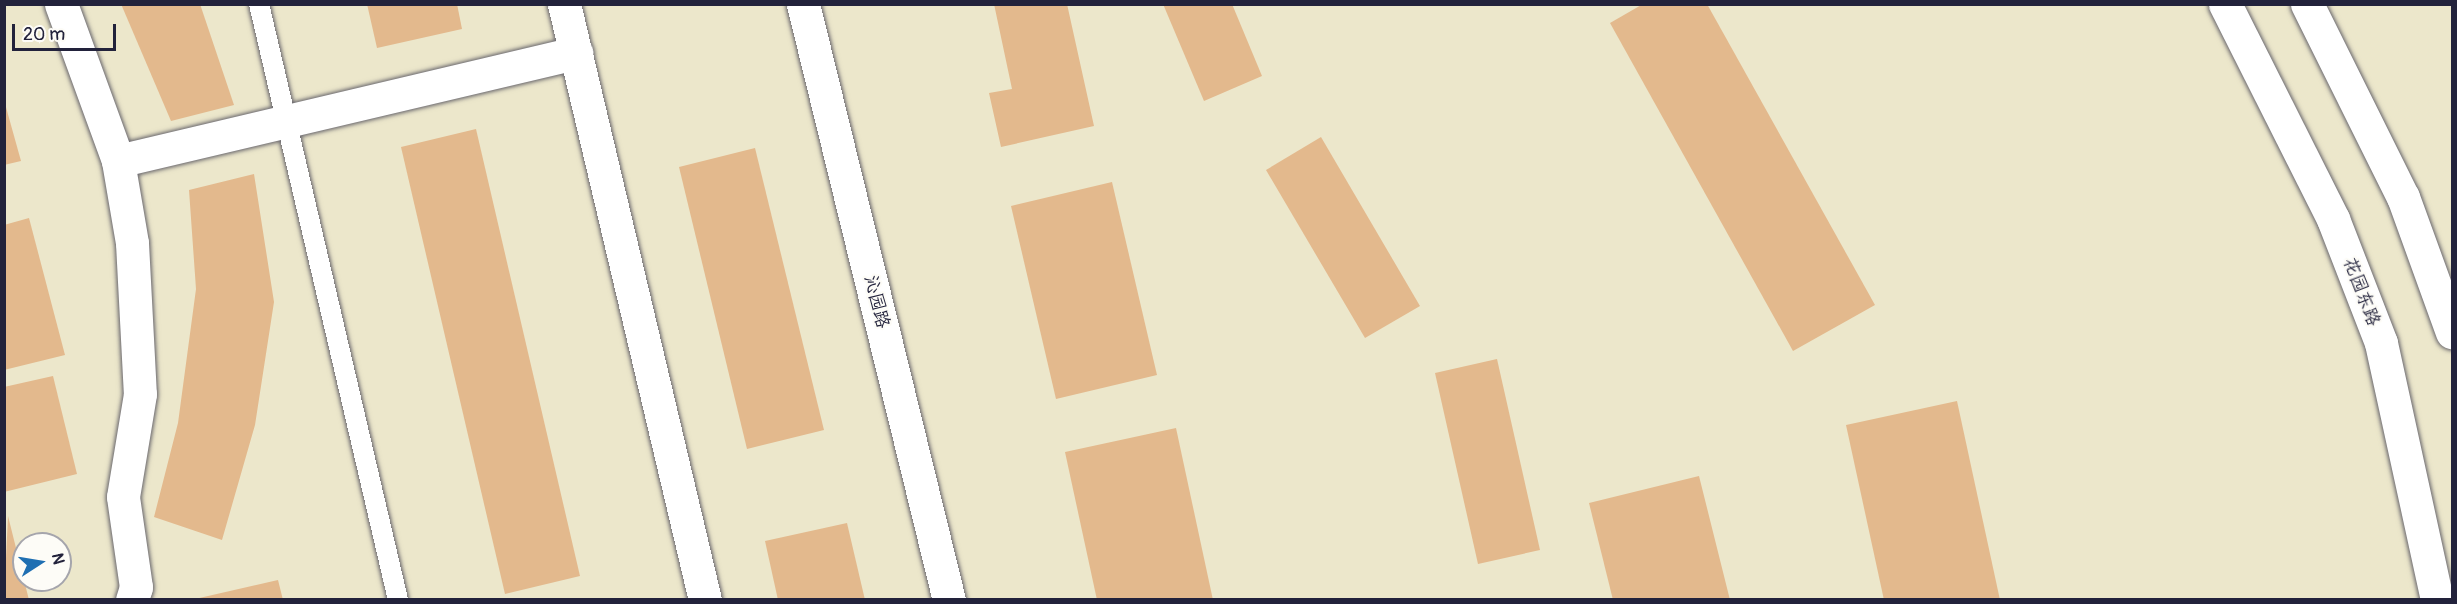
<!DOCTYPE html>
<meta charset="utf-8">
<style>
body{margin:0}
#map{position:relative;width:2457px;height:604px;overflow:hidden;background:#ece7cb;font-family:Pangolin,"LXGW WenKai TC",sans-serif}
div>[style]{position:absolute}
.building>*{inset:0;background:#e3b98d}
.roads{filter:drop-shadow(0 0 2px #69676d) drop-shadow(0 0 2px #69676d)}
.lane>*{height:20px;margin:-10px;padding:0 10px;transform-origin:10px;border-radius:10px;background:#fff}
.street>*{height:33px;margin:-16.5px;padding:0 16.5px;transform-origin:16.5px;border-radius:16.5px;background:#fff}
.secondary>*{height:33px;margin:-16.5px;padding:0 16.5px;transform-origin:16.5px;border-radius:16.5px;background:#fff}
.primary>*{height:33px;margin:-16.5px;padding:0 16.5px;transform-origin:16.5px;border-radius:16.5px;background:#fff}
span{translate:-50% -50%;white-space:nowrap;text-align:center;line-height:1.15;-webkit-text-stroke:4.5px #fdfcf7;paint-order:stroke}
.street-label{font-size:18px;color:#22223b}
.frame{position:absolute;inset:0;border:6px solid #22223b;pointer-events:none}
.north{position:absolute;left:12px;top:532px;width:60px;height:60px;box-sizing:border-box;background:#fdfcf7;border:2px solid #a5a5ac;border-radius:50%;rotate:78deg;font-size:16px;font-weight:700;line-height:24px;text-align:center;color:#22223b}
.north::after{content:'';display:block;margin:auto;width:21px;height:27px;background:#1f6fb2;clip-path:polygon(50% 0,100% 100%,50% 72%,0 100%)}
.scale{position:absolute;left:12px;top:24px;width:104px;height:27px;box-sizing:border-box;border:3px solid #22223b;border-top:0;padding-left:8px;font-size:18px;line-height:21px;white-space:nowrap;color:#22223b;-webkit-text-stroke:4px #fdfcf7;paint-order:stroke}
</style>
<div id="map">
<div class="building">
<div style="clip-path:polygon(121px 4px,200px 4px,234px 105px,171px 121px)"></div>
<div style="clip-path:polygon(367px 4px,457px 4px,462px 29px,377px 48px)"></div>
<div style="clip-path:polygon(994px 4px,1067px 4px,1094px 126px,1001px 147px,989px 93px,1012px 89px)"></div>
<div style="clip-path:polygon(1163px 4px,1232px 4px,1262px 76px,1204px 101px)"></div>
<div style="clip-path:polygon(1643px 4px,1707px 4px,1875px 305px,1793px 351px,1610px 23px)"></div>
<div style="clip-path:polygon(4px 100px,21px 161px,4px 165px)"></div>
<div style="clip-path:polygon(476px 129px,580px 576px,505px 594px,401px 147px)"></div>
<div style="clip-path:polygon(1321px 137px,1420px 306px,1365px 338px,1266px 170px)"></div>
<div style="clip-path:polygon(755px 148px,824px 430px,747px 449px,679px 167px)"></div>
<div style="clip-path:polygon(254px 174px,274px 302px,255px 425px,222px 540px,154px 517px,178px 423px,196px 289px,189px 190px)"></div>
<div style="clip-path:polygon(1112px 182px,1157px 375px,1056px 399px,1011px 206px)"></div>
<div style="clip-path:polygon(29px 218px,65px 355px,4px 370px,4px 225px)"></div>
<div style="clip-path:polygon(1497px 359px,1540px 550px,1478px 564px,1435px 373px)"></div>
<div style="clip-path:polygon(53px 376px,77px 474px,4px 492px,4px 387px)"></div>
<div style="clip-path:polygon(1957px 401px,2000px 600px,1884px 600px,1846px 425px)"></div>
<div style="clip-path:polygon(1176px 428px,1213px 600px,1097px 600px,1065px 452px)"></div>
<div style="clip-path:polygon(1699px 476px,1730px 600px,1613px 600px,1589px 503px)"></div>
<div style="clip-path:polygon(8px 516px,29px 600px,4px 600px)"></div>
<div style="clip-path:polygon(847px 523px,865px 600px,778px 600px,765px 541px)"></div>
<div style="clip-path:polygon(278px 580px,283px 600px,195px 600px,195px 599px)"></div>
</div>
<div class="roads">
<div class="lane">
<div style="left:259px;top:4px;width:612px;rotate:76.87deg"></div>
</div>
<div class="street">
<div style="left:61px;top:4px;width:167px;rotate:70deg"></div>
<div style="left:118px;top:161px;width:83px;rotate:80.3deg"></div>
<div style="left:132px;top:243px;width:151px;rotate:87deg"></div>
<div style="left:140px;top:394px;width:104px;rotate:99.4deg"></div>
<div style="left:123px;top:497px;width:91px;rotate:81.8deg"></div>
<div style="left:136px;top:587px;width:14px;rotate:107deg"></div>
<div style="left:564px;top:4px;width:612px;rotate:76.69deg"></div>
<div style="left:118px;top:161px;width:471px;rotate:-13.3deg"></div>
</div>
<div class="secondary">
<div style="left:803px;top:4px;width:614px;rotate:76.24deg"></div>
</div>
<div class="primary">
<div style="left:2225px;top:4px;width:241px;rotate:63.3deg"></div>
<div style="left:2333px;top:219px;width:133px;rotate:68.8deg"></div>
<div style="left:2381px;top:343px;width:263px;rotate:77.7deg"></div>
<div style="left:2307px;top:4px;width:216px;rotate:63.6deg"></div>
<div style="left:2403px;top:197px;width:144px;rotate:70.1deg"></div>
</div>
</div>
<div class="street-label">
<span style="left:2361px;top:292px;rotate:69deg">花园东路</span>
<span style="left:876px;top:302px;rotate:76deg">沁园路</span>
</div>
<div class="frame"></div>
<div class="north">N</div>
<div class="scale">20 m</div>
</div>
